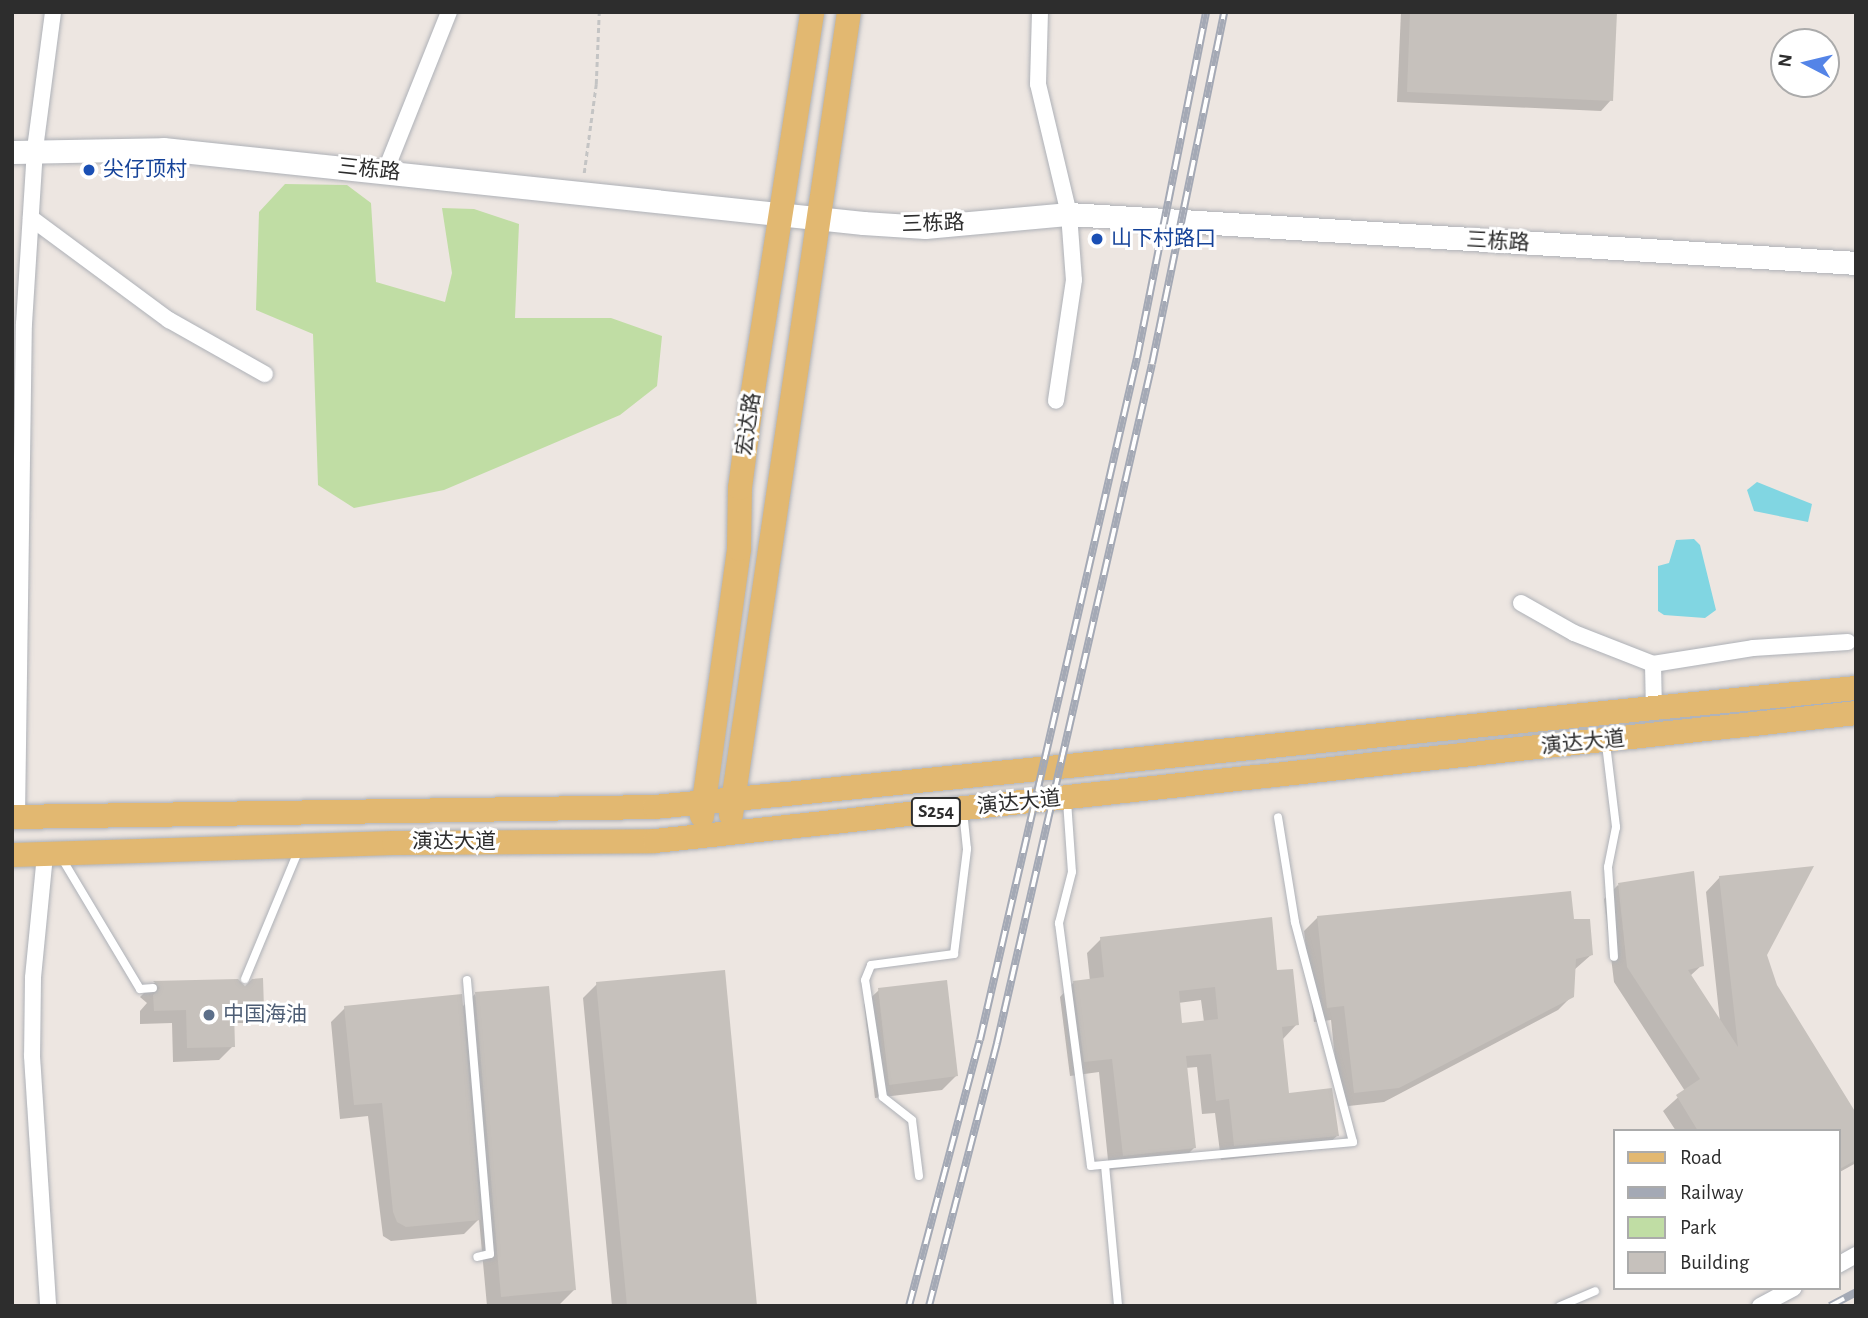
<!DOCTYPE html>
<meta charset="utf-8">
<style>
body{margin:0}
#map{position:relative;width:1868px;height:1318px;overflow:hidden;background:#ede6e1;font-family:"Alegreya Sans","Noto Sans SC",sans-serif}
div>[style]{position:absolute}
.green>*{inset:0;background:#c0dda4}
.water>*{inset:0;background:#81d6e2}
.shadow>*{inset:0;background:#0003}
.building>*{inset:0;background:#c6c1bc}
.path>*{height:2.5px;margin-top:-1.25px;transform-origin:0;background:repeating-linear-gradient(90deg,#c4c4c4 0 5px,transparent 0 8.5px)}
.roads{filter:drop-shadow(0 0 2px #aeb1b7) drop-shadow(0 0 2px #aeb1b7)}
.lane>*{height:8px;margin:-4px;padding:0 4px;transform-origin:4px;border-radius:4px;background:#fff}
.street>*{height:16px;margin:-8px;padding:0 8px;transform-origin:8px;border-radius:8px;background:#fff}
.secondary>*{height:23px;margin:-11.5px;padding:0 11.5px;transform-origin:11.5px;border-radius:11.5px;background:#fff}
.primary>*{height:24px;margin:-12px;padding:0 12px;transform-origin:12px;border-radius:12px;background:#e2b871}
.rail>*{height:8px;margin-top:-4px;transform-origin:0;background:repeating-linear-gradient(90deg,#fff 0 16px,#a4a9b5 0 32px);box-sizing:border-box;border-block:2px solid #a4a9b5}
.dots>*{width:19px;height:19px;translate:-50% -50%;box-sizing:border-box;border:4px solid #fff;border-radius:50%}
span{translate:-50% -50%;white-space:nowrap;text-align:center;line-height:1.15;-webkit-text-stroke:6px #fff;paint-order:stroke}
.shield-label span{padding:2px 5px;background:#fff;border:2px solid;border-radius:5px;-webkit-text-stroke-width:0}
.shield-label{font-size:19px;color:#2d2d2d;font-weight:700}
.transit-label{font-size:21px;color:#164399}
.left{translate:0 -50%;text-align:left}
.street-label{font-size:21px;color:#2d2d2d}
.service-label{font-size:21px;color:#4e5e75}
.frame{position:absolute;inset:0;border:14px solid #2d2d2d;pointer-events:none}
.legend{position:absolute;left:1613px;top:1129px;width:228px;height:161px;box-sizing:border-box;background:#fff;border:2px solid #ababab;margin:0;padding:9px 12px;list-style:none;font-size:21px;color:#2d2d2d}
.legend li{display:flex;align-items:center;gap:14px;height:35px}
.legend b{width:35px;border:2px solid #ababab}
.north{position:absolute;left:1770px;top:28px;width:70px;height:70px;box-sizing:border-box;background:#fff;border:2px solid #ababab;border-radius:50%;rotate:277deg;font-size:19px;font-weight:700;line-height:28px;text-align:center;color:#2d2d2d}
.north::after{content:'';display:block;margin:auto;width:24px;height:32px;background:#5484e7;clip-path:polygon(50% 0,100% 100%,50% 72%,0 100%)}
</style>
<div id="map">
<div class="green">
<div style="clip-path:polygon(285px 184px,347px 185px,371px 203px,376px 282px,445px 302px,452px 273px,442px 208px,474px 209px,519px 224px,515px 318px,611px 318px,662px 336px,657px 386px,620px 415px,444px 490px,354px 508px,318px 485px,313px 334px,256px 310px,259px 212px)"></div>
</div>
<div class="water">
<div style="clip-path:polygon(1757px 482px,1812px 504px,1808px 522px,1754px 511px,1747px 490px)"></div>
<div style="clip-path:polygon(1694px 539px,1700px 545px,1716px 610px,1705px 618px,1664px 615px,1658px 611px,1658px 566px,1669px 563px,1676px 540px)"></div>
</div>
<div class="shadow">
<div style="clip-path:polygon(1401px 12px,1615px 12px,1611px 100px,1601px 111px,1397px 102px)"></div>
<div style="clip-path:polygon(1720px 877px,1765px 955px,1775px 985px,1856px 1116px,1856px 1163px,1838px 1173px,1838px 1131px,1676px 1131px,1663px 1111px,1685px 1091px,1614px 982px,1604px 899px,1618px 885px,1702px 965px,1690px 976px,1720px 1022px,1706px 892px)"></div>
<div style="clip-path:polygon(1318px 917px,1573px 921px,1591px 955px,1574px 970px,1572px 996px,1558px 1010px,1384px 1102px,1340px 1107px,1331px 1020px,1314px 1022px,1304px 931px)"></div>
<div style="clip-path:polygon(evenodd,1101px 939px,1276px 972px,1297px 1024px,1282px 1040px,1288px 1095px,1338px 1135px,1323px 1149px,1221px 1160px,1215px 1113px,1202px 1114px,1197px 1067px,1185px 1068px,1194px 1148px,1180px 1162px,1109px 1170px,1099px 1072px,1070px 1076px,1060px 997px,1074px 982px,1090px 981px,1087px 953px,1101px 939px,1201px 1000px,1204px 1022px,1181px 1025px,1178px 1003px,1201px 1000px)"></div>
<div style="clip-path:polygon(238px 981px,262px 1008px,247px 1023px,233px 1023px,233px 1046px,219px 1060px,173px 1062px,172px 1023px,140px 1024px,140px 1011px,147px 1003px,140px 997px,154px 983px)"></div>
<div style="clip-path:polygon(597px 984px,755px 1306px,612px 1306px,583px 998px)"></div>
<div style="clip-path:polygon(879px 990px,956px 1076px,942px 1090px,875px 1098px,864px 1004px)"></div>
<div style="clip-path:polygon(475px 994px,574px 1290px,560px 1304px,487px 1306px,479px 1219px,464px 1234px,391px 1241px,383px 1236px,368px 1116px,340px 1119px,331px 1022px,345px 1008px,461px 1008px)"></div>
</div>
<div class="building">
<div style="clip-path:polygon(1410px 12px,1617px 12px,1613px 101px,1407px 92px)"></div>
<div style="clip-path:polygon(1814px 866px,1767px 955px,1777px 985px,1856px 1113px,1856px 1160px,1838px 1170px,1838px 1131px,1698px 1131px,1676px 1095px,1700px 1079px,1627px 967px,1618px 883px,1694px 871px,1704px 966px,1688px 970px,1738px 1047px,1719px 876px)"></div>
<div style="clip-path:polygon(1571px 891px,1574px 919px,1590px 919px,1593px 955px,1576px 959px,1574px 997px,1399px 1088px,1354px 1093px,1344px 1006px,1327px 1008px,1317px 916px)"></div>
<div style="clip-path:polygon(evenodd,1272px 917px,1277px 970px,1293px 969px,1299px 1025px,1282px 1027px,1289px 1093px,1332px 1088px,1339px 1136px,1234px 1146px,1229px 1099px,1216px 1101px,1211px 1054px,1186px 1056px,1196px 1148px,1123px 1156px,1112px 1059px,1084px 1062px,1073px 981px,1104px 977px,1100px 937px,1272px 917px,1215px 987px,1218px 1019px,1182px 1023px,1179px 991px,1215px 987px)"></div>
<div style="clip-path:polygon(725px 970px,757px 1306px,627px 1306px,596px 982px)"></div>
<div style="clip-path:polygon(263px 978px,264px 1009px,234px 1010px,235px 1047px,187px 1048px,186px 1010px,154px 1011px,153px 995px,160px 988px,153px 981px,238px 979px,245px 986px,252px 979px)"></div>
<div style="clip-path:polygon(947px 980px,958px 1076px,889px 1085px,878px 988px)"></div>
<div style="clip-path:polygon(549px 986px,576px 1290px,501px 1297px,475px 992px)"></div>
<div style="clip-path:polygon(462px 994px,481px 1220px,406px 1227px,397px 1222px,393px 1212px,382px 1103px,354px 1105px,344px 1006px)"></div>
</div>
<div class="path">
<div style="left:584px;top:173px;width:90px;rotate:-82.3deg"></div>
<div style="left:596px;top:84px;width:72px;rotate:-87.6deg"></div>
</div>
<div class="roads">
<div class="lane">
<div style="left:1606px;top:744px;width:84px;rotate:83.1deg"></div>
<div style="left:1616px;top:827px;width:41px;rotate:101.3deg"></div>
<div style="left:1608px;top:867px;width:90px;rotate:86.2deg"></div>
<div style="left:1067px;top:801px;width:71px;rotate:86deg"></div>
<div style="left:1072px;top:872px;width:53px;rotate:104.3deg"></div>
<div style="left:1059px;top:923px;width:245px;rotate:82.5deg"></div>
<div style="left:1091px;top:1166px;width:263px;rotate:-5.2deg"></div>
<div style="left:1353px;top:1142px;width:228px;rotate:-104.8deg"></div>
<div style="left:1295px;top:922px;width:106px;rotate:-99.2deg"></div>
<div style="left:61px;top:857px;width:154px;rotate:59.1deg"></div>
<div style="left:140px;top:989px;width:13px;rotate:-4deg"></div>
<div style="left:245px;top:979px;width:141px;rotate:-67.4deg"></div>
<div style="left:467px;top:980px;width:275px;rotate:85.2deg"></div>
<div style="left:490px;top:1254px;width:13px;rotate:167deg"></div>
<div style="left:1105px;top:1165px;width:142px;rotate:84.7deg"></div>
<div style="left:919px;top:1176px;width:56px;rotate:-97.1deg"></div>
<div style="left:912px;top:1120px;width:37px;rotate:-142deg"></div>
<div style="left:883px;top:1097px;width:118px;rotate:-98.7deg"></div>
<div style="left:865px;top:980px;width:16px;rotate:-68deg"></div>
<div style="left:871px;top:965px;width:84px;rotate:-7.5deg"></div>
<div style="left:954px;top:954px;width:106px;rotate:-82.9deg"></div>
<div style="left:967px;top:849px;width:37px;rotate:-96deg"></div>
<div style="left:1560px;top:1306px;width:38px;rotate:-23deg"></div>
</div>
<div class="street">
<div style="left:1040px;top:12px;width:72px;rotate:91.6deg"></div>
<div style="left:1038px;top:84px;width:134px;rotate:76.6deg"></div>
<div style="left:1069px;top:214px;width:66px;rotate:85.7deg"></div>
<div style="left:1074px;top:280px;width:122px;rotate:98.5deg"></div>
<div style="left:385px;top:172px;width:172px;rotate:-68.2deg"></div>
<div style="left:31px;top:218px;width:172px;rotate:36.5deg"></div>
<div style="left:169px;top:320px;width:110px;rotate:29.4deg"></div>
<div style="left:1521px;top:603px;width:61px;rotate:29.5deg"></div>
<div style="left:1574px;top:633px;width:85px;rotate:21.4deg"></div>
<div style="left:1653px;top:664px;width:101px;rotate:-9.1deg"></div>
<div style="left:1753px;top:648px;width:95px;rotate:-3.6deg"></div>
<div style="left:1653px;top:664px;width:46px;rotate:88.8deg"></div>
<div style="left:17px;top:817px;width:493px;rotate:-89.2deg"></div>
<div style="left:24px;top:324px;width:175px;rotate:-86.4deg"></div>
<div style="left:35px;top:149px;width:138px;rotate:-82.5deg"></div>
<div style="left:45px;top:855px;width:124px;rotate:95.6deg"></div>
<div style="left:33px;top:978px;width:78px;rotate:90.7deg"></div>
<div style="left:32px;top:1056px;width:251px;rotate:86.3deg"></div>
<div style="left:1838px;top:1265px;width:21px;rotate:-29deg"></div>
<div style="left:1760px;top:1306px;width:38px;rotate:-28deg"></div>
</div>
<div class="secondary">
<div style="left:12px;top:152px;width:151px;rotate:-1.1deg"></div>
<div style="left:163px;top:149px;width:704px;rotate:6.03deg"></div>
<div style="left:863px;top:223px;width:62px;rotate:3.7deg"></div>
<div style="left:925px;top:227px;width:145px;rotate:-5.2deg"></div>
<div style="left:1069px;top:214px;width:789px;rotate:3.56deg"></div>
</div>
<div class="primary">
<div style="left:731px;top:815px;width:812px;rotate:-81.64deg"></div>
<div style="left:702px;top:816px;width:270px;rotate:-82.1deg"></div>
<div style="left:739px;top:549px;width:61px;rotate:-89.1deg"></div>
<div style="left:740px;top:488px;width:92px;rotate:-82.5deg"></div>
<div style="left:752px;top:397px;width:390px;rotate:-81.1deg"></div>
<div style="left:12px;top:817px;width:643px;rotate:-0.89deg"></div>
<div style="left:655px;top:807px;width:1207px;rotate:-5.66deg"></div>
<div style="left:12px;top:855px;width:382px;rotate:-1.8deg"></div>
<div style="left:394px;top:843px;width:261px;rotate:-0.4deg"></div>
<div style="left:655px;top:841px;width:1208px;rotate:-6.08deg"></div>
</div>
</div>
<div class="rail">
<div style="left:909px;top:1306px;width:275px;rotate:-75.1deg"></div>
<div style="left:980px;top:1040px;width:700px;rotate:-77.04deg"></div>
<div style="left:1137px;top:358px;width:353px;rotate:-78.7deg"></div>
<div style="left:929px;top:1306px;width:272px;rotate:-75.5deg"></div>
<div style="left:997px;top:1043px;width:696px;rotate:-77.14deg"></div>
<div style="left:1152px;top:364px;width:359px;rotate:-78.4deg"></div>
<div style="left:1830px;top:1306px;width:30px;rotate:-28deg"></div>
</div>
<div class="dots">
<div style="left:89px;top:170px;background:#1a4fb4"></div>
<div style="left:1097px;top:239px;background:#1a4fb4"></div>
<div style="left:209px;top:1015px;background:#5c6f8a"></div>
</div>
<div class="shield-label">
<span style="left:936px;top:812px">S254</span>
</div>
<div class="transit-label">
<span class="left" style="left:103px;top:170px">尖仔顶村</span>
<span class="left" style="left:1111px;top:239px">山下村路口</span>
</div>
<div class="street-label">
<span style="left:369px;top:170px;rotate:6deg">三栋路</span>
<span style="left:933px;top:224px;rotate:-2deg">三栋路</span>
<span style="left:1498px;top:242px;rotate:3deg">三栋路</span>
<span style="left:749px;top:424px;rotate:-82deg">宏达路</span>
<span style="left:1583px;top:743px;rotate:-6deg">演达大道</span>
<span style="left:1019px;top:803px;rotate:-6deg">演达大道</span>
<span style="left:454px;top:842px">演达大道</span>
</div>
<div class="service-label">
<span class="left" style="left:223px;top:1015px">中国海油</span>
</div>
<div class="frame"></div>
<ul class="legend">
<li><b style="height:9px;background:#e2b871"></b>Road</li>
<li><b style="height:9px;background:#a4a9b5"></b>Railway</li>
<li><b style="height:19px;background:#c0dda4"></b>Park</li>
<li><b style="height:19px;background:#c6c1bc"></b>Building</li>
</ul>
<div class="north">N</div>
</div>
